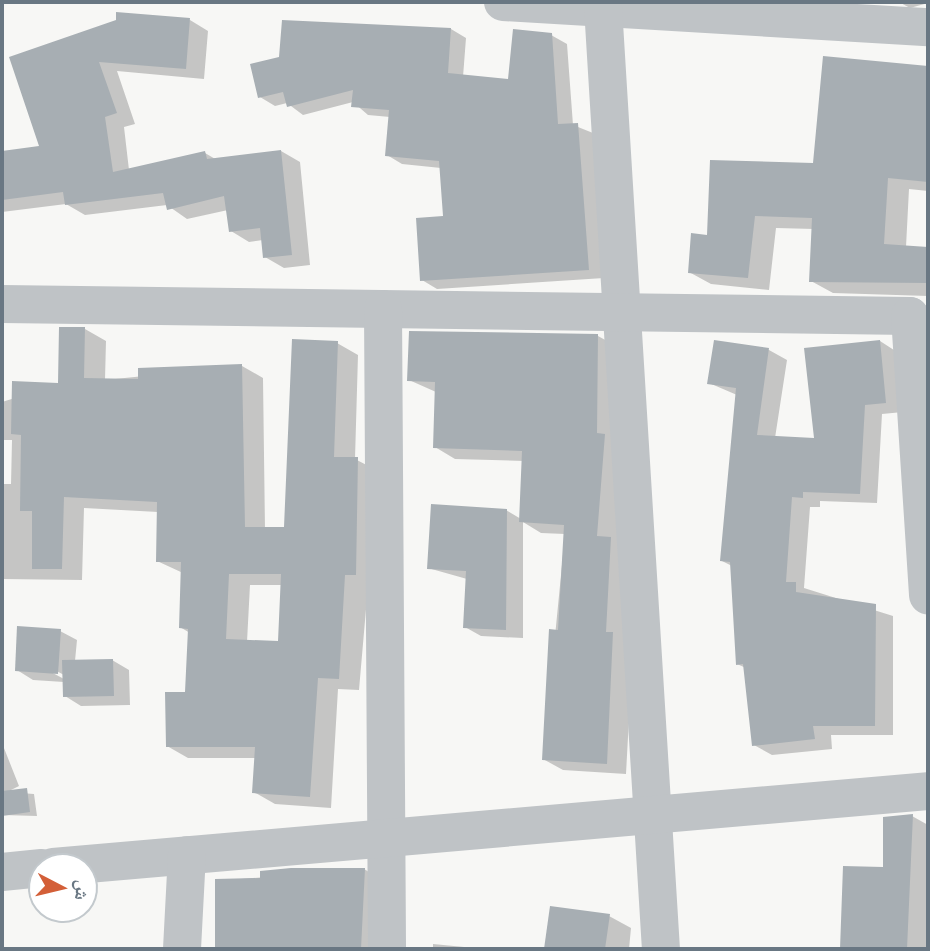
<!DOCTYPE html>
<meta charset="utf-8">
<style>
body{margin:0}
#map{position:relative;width:930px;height:951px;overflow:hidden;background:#f7f7f5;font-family:"Varela Round","Noto Naskh Arabic",sans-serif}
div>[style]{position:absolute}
.shadow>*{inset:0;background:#0003}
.building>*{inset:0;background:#a7aeb3}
.minor>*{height:38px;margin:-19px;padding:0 19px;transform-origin:19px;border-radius:19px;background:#bfc3c6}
span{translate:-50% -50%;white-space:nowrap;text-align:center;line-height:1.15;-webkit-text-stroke:7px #fff;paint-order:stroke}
.frame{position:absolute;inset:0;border:4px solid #697783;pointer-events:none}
.north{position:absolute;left:28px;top:853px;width:70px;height:70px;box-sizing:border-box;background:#fff;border:2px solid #c3c9cd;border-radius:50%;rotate:97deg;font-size:19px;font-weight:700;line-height:28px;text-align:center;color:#697783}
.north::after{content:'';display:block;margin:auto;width:24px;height:32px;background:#d35f38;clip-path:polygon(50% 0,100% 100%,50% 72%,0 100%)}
</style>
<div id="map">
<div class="shadow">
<div style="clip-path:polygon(899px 2px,928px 2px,928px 3px,910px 8px)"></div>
<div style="clip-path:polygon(190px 20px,208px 31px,204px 79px,117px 71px,135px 124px,124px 127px,129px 170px,205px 153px,217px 160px,281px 151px,300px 162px,310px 265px,284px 268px,265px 257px,263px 240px,249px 242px,231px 231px,228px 210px,187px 219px,167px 205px,85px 215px,66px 204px,2px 212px,2px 152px,41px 147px,11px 58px)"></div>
<div style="clip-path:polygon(375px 25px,451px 29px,466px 38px,463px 77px,509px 81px,551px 35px,567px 44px,573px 125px,593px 133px,604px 278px,437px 289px,422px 280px,444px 218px,441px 168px,402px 164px,387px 155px,390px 117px,368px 115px,353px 102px,303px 115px,287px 103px,275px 106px,260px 97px,281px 58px)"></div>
<div style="clip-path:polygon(824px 58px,928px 68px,928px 191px,909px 189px,906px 247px,928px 249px,928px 296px,833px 293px,811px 281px,814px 229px,776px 228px,769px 290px,711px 284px,689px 272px,709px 237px,815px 165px)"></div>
<div style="clip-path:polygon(evenodd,85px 329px,106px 341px,105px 380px,242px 366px,263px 378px,265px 529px,286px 529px,337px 343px,358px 355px,355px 459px,378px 471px,359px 690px,338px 689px,331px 808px,275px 804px,254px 792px,256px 758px,188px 758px,167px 746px,187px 694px,190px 633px,180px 627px,183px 573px,157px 561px,158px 512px,84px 508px,82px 580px,2px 579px,2px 484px,11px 484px,12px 440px,2px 440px,2px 402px,60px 384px,85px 329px,250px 585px,282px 585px,280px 643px,247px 642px,250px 585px)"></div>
<div style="clip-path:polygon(598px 336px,618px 347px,633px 645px,626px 774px,563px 770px,543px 759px,565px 534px,541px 533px,523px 522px,523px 638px,481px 636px,465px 627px,467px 579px,428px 568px,506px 510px,521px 519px,524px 461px,455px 459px,435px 447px,436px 392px,409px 380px)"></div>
<div style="clip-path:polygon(880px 341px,897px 352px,903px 412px,882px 414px,877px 503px,820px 501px,820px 507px,810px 507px,804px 588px,893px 616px,893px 735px,831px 735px,832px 749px,772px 755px,754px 745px,746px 668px,737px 664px,732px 566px,722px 561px,737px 395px,709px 383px,715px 342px,769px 350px,787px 360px,775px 438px,816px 440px)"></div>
<div style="clip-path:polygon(evenodd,60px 631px,77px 640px,75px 661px,112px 660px,129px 670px,130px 705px,81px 706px,65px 696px,64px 682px,33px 680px,17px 670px,60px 631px,51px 668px,64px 675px,64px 679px,49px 671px,51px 668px)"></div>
<div style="clip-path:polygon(2px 743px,19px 786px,7px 792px,34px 794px,37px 816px,3px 815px)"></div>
<div style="clip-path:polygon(912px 816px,928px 825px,928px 949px,844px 949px,844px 868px,885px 869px)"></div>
<div style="clip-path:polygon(364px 869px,379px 878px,376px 949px,217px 949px,216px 881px)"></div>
<div style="clip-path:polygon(551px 908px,609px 916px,631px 928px,629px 949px,546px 949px)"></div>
<div style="clip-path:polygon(433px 944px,485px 949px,433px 949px)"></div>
</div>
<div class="building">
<div style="clip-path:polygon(116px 12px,190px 18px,186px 69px,99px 62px,117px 113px,105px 117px,113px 172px,205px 151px,207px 159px,281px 150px,292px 255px,263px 258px,260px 228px,229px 232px,224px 196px,167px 210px,163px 193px,65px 205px,63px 192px,2px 200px,2px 151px,39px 146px,9px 57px,116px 20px)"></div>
<div style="clip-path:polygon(282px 20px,451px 28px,448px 73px,508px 79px,513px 29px,552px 33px,558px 124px,578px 123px,589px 270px,420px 281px,416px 218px,443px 216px,439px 161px,385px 156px,389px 110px,351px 107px,353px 90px,287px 107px,283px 92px,258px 98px,250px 64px,279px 57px)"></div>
<div style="clip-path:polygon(823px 56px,928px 66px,928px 182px,888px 178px,884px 244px,928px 247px,928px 283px,809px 282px,812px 218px,755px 216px,748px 278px,688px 273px,691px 233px,707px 235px,710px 160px,813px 163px)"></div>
<div style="clip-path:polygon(evenodd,59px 327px,85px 327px,84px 378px,138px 379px,138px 368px,242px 364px,245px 527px,284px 527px,292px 339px,338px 341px,334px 457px,358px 457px,356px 575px,345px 575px,339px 679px,318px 678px,310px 797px,252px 793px,255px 747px,166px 747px,165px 692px,185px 692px,188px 629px,179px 628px,181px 562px,156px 562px,157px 502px,64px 497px,62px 569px,32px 569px,32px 511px,20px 511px,21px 435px,11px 434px,12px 381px,58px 383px,59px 327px,229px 574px,281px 574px,278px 641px,226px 639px,229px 574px)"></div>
<div style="clip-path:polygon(409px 331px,598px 334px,597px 433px,605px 434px,597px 536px,611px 537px,606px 632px,613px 632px,607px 764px,542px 760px,549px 629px,558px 630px,564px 525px,519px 522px,522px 451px,433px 448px,435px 382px,407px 381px)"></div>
<div style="clip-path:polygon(714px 340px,769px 348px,757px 435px,814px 438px,804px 348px,880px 340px,886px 403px,865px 405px,860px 494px,803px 492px,803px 498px,792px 497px,786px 582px,796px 582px,796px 592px,876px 604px,875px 726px,813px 726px,815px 739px,752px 746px,743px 664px,736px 665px,730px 562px,720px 561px,736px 388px,707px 384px)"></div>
<div style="clip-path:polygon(431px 504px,507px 509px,506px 630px,463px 628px,466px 571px,427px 569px)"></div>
<div style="clip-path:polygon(17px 626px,61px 629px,58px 674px,15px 671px)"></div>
<div style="clip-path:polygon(113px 659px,114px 696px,63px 697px,62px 660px)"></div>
<div style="clip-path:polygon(27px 788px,30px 812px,2px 816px,2px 791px)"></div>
<div style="clip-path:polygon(913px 814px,907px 949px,840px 949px,843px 866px,883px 867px,883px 817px)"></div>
<div style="clip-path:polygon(365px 868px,361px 949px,215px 949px,215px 879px,260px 878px,260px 871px,291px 868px)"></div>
<div style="clip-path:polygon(550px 906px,610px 914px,605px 949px,544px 949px)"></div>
</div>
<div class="minor">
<div style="left:503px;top:2px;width:426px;rotate:3.4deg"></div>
<div style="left:603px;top:7px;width:944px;rotate:86.48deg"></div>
<div style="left:2px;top:304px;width:908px;rotate:0.76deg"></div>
<div style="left:910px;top:316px;width:280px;rotate:86.3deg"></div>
<div style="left:383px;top:309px;width:640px;rotate:89.64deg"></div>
<div style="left:53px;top:867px;width:878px;rotate:-4.96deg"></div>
<div style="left:2px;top:872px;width:40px;rotate:-5.7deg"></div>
<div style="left:182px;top:949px;width:94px;rotate:-87deg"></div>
</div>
<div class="frame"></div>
<div class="north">ش</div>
</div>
